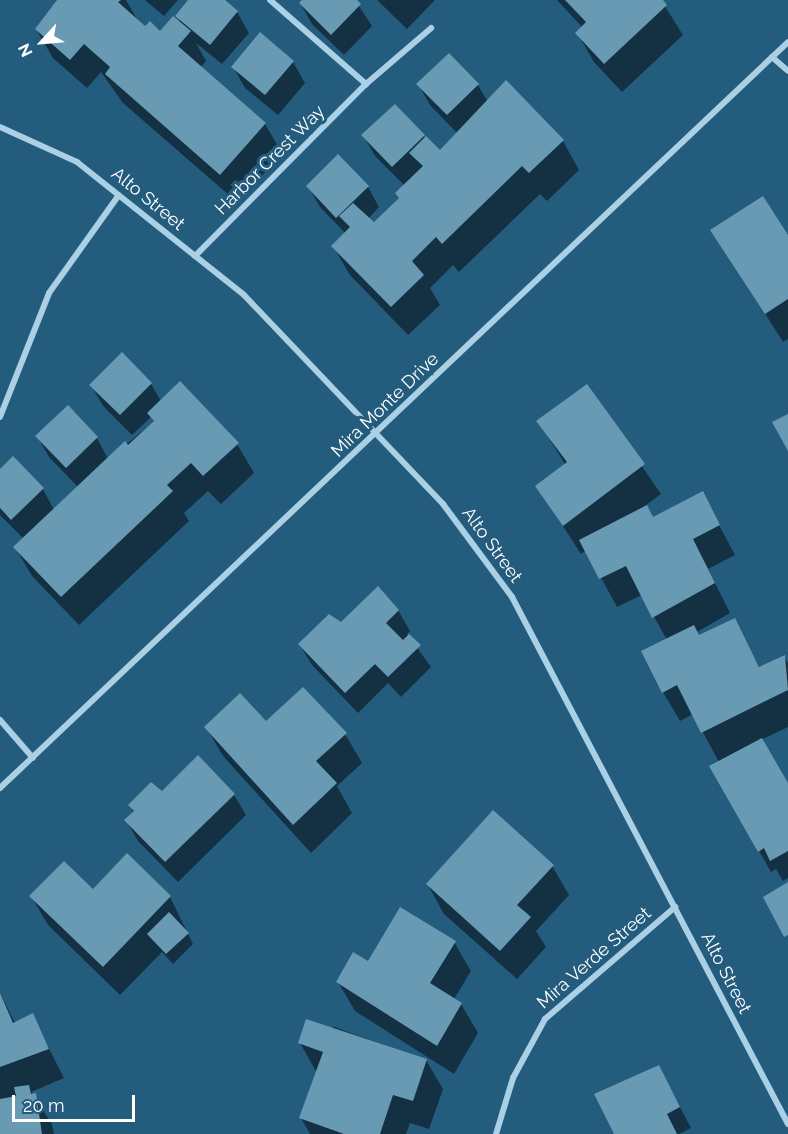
<!DOCTYPE html>
<style>
body{margin:0}
#map{position:relative;width:788px;height:1134px;overflow:hidden;background:#245c7d;font-family:Raleway,sans-serif}
div>[style]{position:absolute}
.shadow>*{inset:0;background:#0007}
.building>*{inset:0;background:#699ab4}
.street>*{height:6px;margin:-3px;padding:0 3px;transform-origin:3px;border-radius:3px;background:#a9d0e5}
span{translate:-50% -50%;white-space:nowrap;text-align:center;line-height:1.15;-webkit-text-stroke:6px #245c7d;paint-order:stroke}
.street-label{font-size:18px;color:#fff}
.north{position:absolute;left:12px;top:12px;width:60px;height:60px;-webkit-text-stroke:4px #245c7d;paint-order:stroke;rotate:244deg;font-size:16px;font-weight:700;line-height:24px;text-align:center;color:#fff}
.north::after{content:'';display:block;margin:auto;width:21px;height:27px;background:#fff;clip-path:polygon(50% 0,100% 100%,50% 72%,0 100%)}
.scale{position:absolute;left:12px;top:1095px;width:123px;height:27px;box-sizing:border-box;border:3px solid #fff;border-top:0;padding-left:8px;font-size:18px;line-height:21px;white-space:nowrap;color:#fff;-webkit-text-stroke:4px #245c7d;paint-order:stroke}
</style>
<div id="map">
<div class="shadow">
<div style="clip-path:polygon(62px 0,126px 0,139px 23px,160px 33px,182px 25px,177px 16px,190px 0,223px 0,237px 12px,249px 33px,222px 64px,196px 43px,206px 61px,200px 68px,265px 124px,282px 153px,238px 203px,123px 103px,101px 72px,87px 88px,53px 58px,36px 29px)"></div>
<div style="clip-path:polygon(145px 0,178px 0,164px 16px)"></div>
<div style="clip-path:polygon(304px 0,355px 0,372px 26px,344px 55px,312px 24px,300px 3px)"></div>
<div style="clip-path:polygon(377px 0,435px 0,407px 29px)"></div>
<div style="clip-path:polygon(557px 0,661px 0,683px 35px,622px 92px,594px 62px,577px 33px,583px 28px)"></div>
<div style="clip-path:polygon(260px 34px,293px 62px,305px 83px,278px 115px,245px 88px,233px 67px)"></div>
<div style="clip-path:polygon(448px 55px,478px 85px,488px 102px,563px 141px,579px 170px,547px 201px,540px 194px,459px 272px,453px 265px,430px 288px,440px 305px,408px 335px,350px 275px,333px 246px,346px 234px,320px 207px,308px 186px,368px 187px,379px 207px,368px 219px,374px 224px,400px 199px,405px 186px,375px 156px,363px 135px,395px 106px,440px 153px,458px 134px,430px 105px,418px 84px)"></div>
<div style="clip-path:polygon(712px 230px,788px 238px,788px 339px,783px 342px)"></div>
<div style="clip-path:polygon(122px 354px,151px 384px,161px 401px,237px 444px,254px 473px,221px 504px,208px 491px,184px 513px,189px 521px,79px 625px,32px 576px,15px 547px,24px 539px,0 515px,0 471px,43px 489px,54px 510px,78px 487px,49px 457px,37px 436px,97px 438px,108px 459px,154px 422px,151px 417px,132px 435px,103px 406px,91px 385px)"></div>
<div style="clip-path:polygon(587px 386px,661px 494px,646px 505px,653px 518px,702px 493px,735px 555px,708px 569px,730px 613px,697px 632px,700px 637px,734px 620px,760px 668px,784px 656px,788px 663px,788px 727px,761px 740px,788px 785px,788px 878px,783px 881px,776px 869px,771px 872px,711px 766px,719px 762px,693px 714px,680px 721px,663px 692px,667px 640px,642px 595px,617px 607px,586px 550px,581px 554px,537px 486px,565px 464px,538px 421px)"></div>
<div style="clip-path:polygon(398px 610px,410px 631px,407px 634px,431px 667px,401px 697px,388px 683px,358px 713px,312px 665px,300px 645px,341px 624px)"></div>
<div style="clip-path:polygon(266px 723px,345px 734px,362px 763px,337px 786px,352px 813px,311px 853px,223px 756px,206px 727px)"></div>
<div style="clip-path:polygon(162px 793px,234px 795px,246px 815px,178px 882px,138px 841px,126px 820px,134px 813px,129px 805px)"></div>
<div style="clip-path:polygon(552px 866px,569px 895px,536px 931px,546px 947px,517px 979px,444px 914px,428px 885px)"></div>
<div style="clip-path:polygon(93px 891px,170px 897px,193px 944px,173px 964px,162px 952px,120px 995px,48px 925px,31px 896px)"></div>
<div style="clip-path:polygon(454px 942px,471px 971px,454px 999px,461px 1004px,478px 1033px,454px 1074px,355px 1011px,338px 982px,369px 963px)"></div>
<div style="clip-path:polygon(0 993px,15px 1023px,32px 1015px,64px 1078px,31px 1092px,52px 1124px,54px 1134px,0 1134px)"></div>
<div style="clip-path:polygon(334px 1027px,426px 1060px,443px 1089px,429px 1129px,410px 1123px,406px 1134px,310px 1134px,301px 1118px,317px 1073px,300px 1043px)"></div>
<div style="clip-path:polygon(670px 1088px,691px 1128px,679px 1134px,616px 1134px)"></div>
</div>
<div class="building">
<div style="clip-path:polygon(57px 0,121px 0,118px 2px,145px 26px,150px 21px,160px 31px,173px 16px,191px 31px,178px 46px,266px 123px,220px 175px,105px 74px,110px 67px,84px 44px,70px 60px,35px 29px)"></div>
<div style="clip-path:polygon(188px 0,225px 0,238px 11px,210px 45px,175px 16px)"></div>
<div style="clip-path:polygon(302px 0,357px 0,361px 4px,331px 35px,299px 3px)"></div>
<div style="clip-path:polygon(565px 0,663px 0,667px 5px,604px 64px,575px 33px,586px 22px)"></div>
<div style="clip-path:polygon(260px 32px,294px 61px,265px 95px,231px 67px)"></div>
<div style="clip-path:polygon(449px 53px,479px 84px,447px 115px,416px 84px)"></div>
<div style="clip-path:polygon(506px 80px,564px 140px,529px 173px,522px 166px,442px 244px,436px 237px,412px 261px,424px 275px,391px 307px,331px 246px,350px 227px,339px 216px,353px 203px,374px 222px,399px 198px,395px 193px,423px 166px,409px 153px,426px 136px,440px 150px)"></div>
<div style="clip-path:polygon(395px 104px,425px 135px,392px 167px,361px 135px)"></div>
<div style="clip-path:polygon(338px 154px,369px 186px,336px 218px,306px 186px)"></div>
<div style="clip-path:polygon(763px 196px,788px 235px,788px 299px,765px 314px,710px 230px)"></div>
<div style="clip-path:polygon(122px 352px,152px 383px,120px 415px,89px 385px)"></div>
<div style="clip-path:polygon(180px 381px,239px 443px,203px 476px,191px 463px,167px 485px,173px 491px,61px 597px,13px 547px,125px 441px,128px 445px,154px 421px,147px 413px)"></div>
<div style="clip-path:polygon(587px 384px,645px 464px,563px 526px,535px 486px,567px 462px,536px 421px)"></div>
<div style="clip-path:polygon(68px 405px,98px 437px,66px 468px,35px 436px)"></div>
<div style="clip-path:polygon(788px 414px,788px 451px,772px 422px)"></div>
<div style="clip-path:polygon(13px 456px,44px 488px,11px 520px,0 508px,0 469px)"></div>
<div style="clip-path:polygon(703px 491px,720px 525px,693px 539px,715px 583px,652px 618px,626px 566px,599px 579px,579px 540px,647px 505px,653px 517px)"></div>
<div style="clip-path:polygon(378px 586px,399px 610px,386px 623px,403px 640px,409px 634px,421px 645px,388px 677px,375px 664px,345px 693px,298px 644px,329px 614px,341px 622px)"></div>
<div style="clip-path:polygon(735px 618px,759px 667px,785px 655px,788px 690px,701px 733px,677px 685px,662px 693px,641px 651px,694px 625px,699px 635px)"></div>
<div style="clip-path:polygon(303px 687px,347px 733px,316px 761px,337px 783px,293px 825px,204px 727px,240px 693px,266px 721px)"></div>
<div style="clip-path:polygon(762px 738px,788px 783px,788px 851px,770px 861px,764px 848px,758px 852px,709px 766px)"></div>
<div style="clip-path:polygon(198px 755px,235px 794px,165px 862px,124px 820px,134px 811px,128px 805px,151px 782px,162px 791px)"></div>
<div style="clip-path:polygon(493px 810px,554px 865px,517px 905px,531px 917px,500px 951px,426px 884px)"></div>
<div style="clip-path:polygon(127px 853px,171px 896px,103px 967px,29px 896px,64px 861px,93px 889px)"></div>
<div style="clip-path:polygon(788px 882px,788px 935px,784px 937px,763px 897px)"></div>
<div style="clip-path:polygon(400px 907px,456px 941px,430px 983px,462px 1003px,437px 1046px,336px 982px,353px 952px,368px 961px)"></div>
<div style="clip-path:polygon(169px 912px,189px 933px,166px 954px,147px 934px)"></div>
<div style="clip-path:polygon(0 993px,13px 1023px,33px 1013px,49px 1049px,0 1067px)"></div>
<div style="clip-path:polygon(306px 1019px,427px 1059px,413px 1101px,393px 1095px,380px 1134px,344px 1134px,299px 1118px,323px 1052px,298px 1043px)"></div>
<div style="clip-path:polygon(659px 1065px,680px 1107px,667px 1114px,677px 1134px,614px 1134px,594px 1094px)"></div>
<div style="clip-path:polygon(29px 1085px,31px 1094px,36px 1093px,42px 1134px,0 1134px,0 1099px,16px 1096px,14px 1087px)"></div>
</div>
<div class="street">
<div style="left:270px;top:0;width:128px;rotate:41.2deg"></div>
<div style="left:772px;top:57px;width:21px;rotate:41deg"></div>
<div style="left:0;top:127px;width:85px;rotate:24.4deg"></div>
<div style="left:77px;top:162px;width:213px;rotate:38.5deg"></div>
<div style="left:244px;top:295px;width:289px;rotate:46.4deg"></div>
<div style="left:443px;top:504px;width:116px;rotate:53.4deg"></div>
<div style="left:512px;top:597px;width:595px;rotate:62.36deg"></div>
<div style="left:195px;top:256px;width:243px;rotate:-45.2deg"></div>
<div style="left:366px;top:84px;width:86px;rotate:-40.7deg"></div>
<div style="left:0;top:417px;width:133px;rotate:-68.4deg"></div>
<div style="left:49px;top:293px;width:120px;rotate:-54.5deg"></div>
<div style="left:0;top:720px;width:50px;rotate:49deg"></div>
<div style="left:0;top:788px;width:1085px;rotate:-43.43deg"></div>
<div style="left:496px;top:1134px;width:59px;rotate:-73.1deg"></div>
<div style="left:513px;top:1078px;width:67px;rotate:-61.5deg"></div>
<div style="left:545px;top:1019px;width:172px;rotate:-40.7deg"></div>
</div>
<div class="street-label">
<span style="left:270px;top:160px;rotate:-45deg">Harbor Crest Way</span>
<span style="left:148px;top:199px;rotate:39deg">Alto Street</span>
<span style="left:385px;top:405px;rotate:-44deg">Mira Monte Drive</span>
<span style="left:492px;top:545px;rotate:54deg">Alto Street</span>
<span style="left:594px;top:958px;rotate:-41deg">Mira Verde Street</span>
<span style="left:726px;top:973px;rotate:63deg">Alto Street</span>
</div>
<div class="north">N</div>
<div class="scale">20 m</div>
</div>
